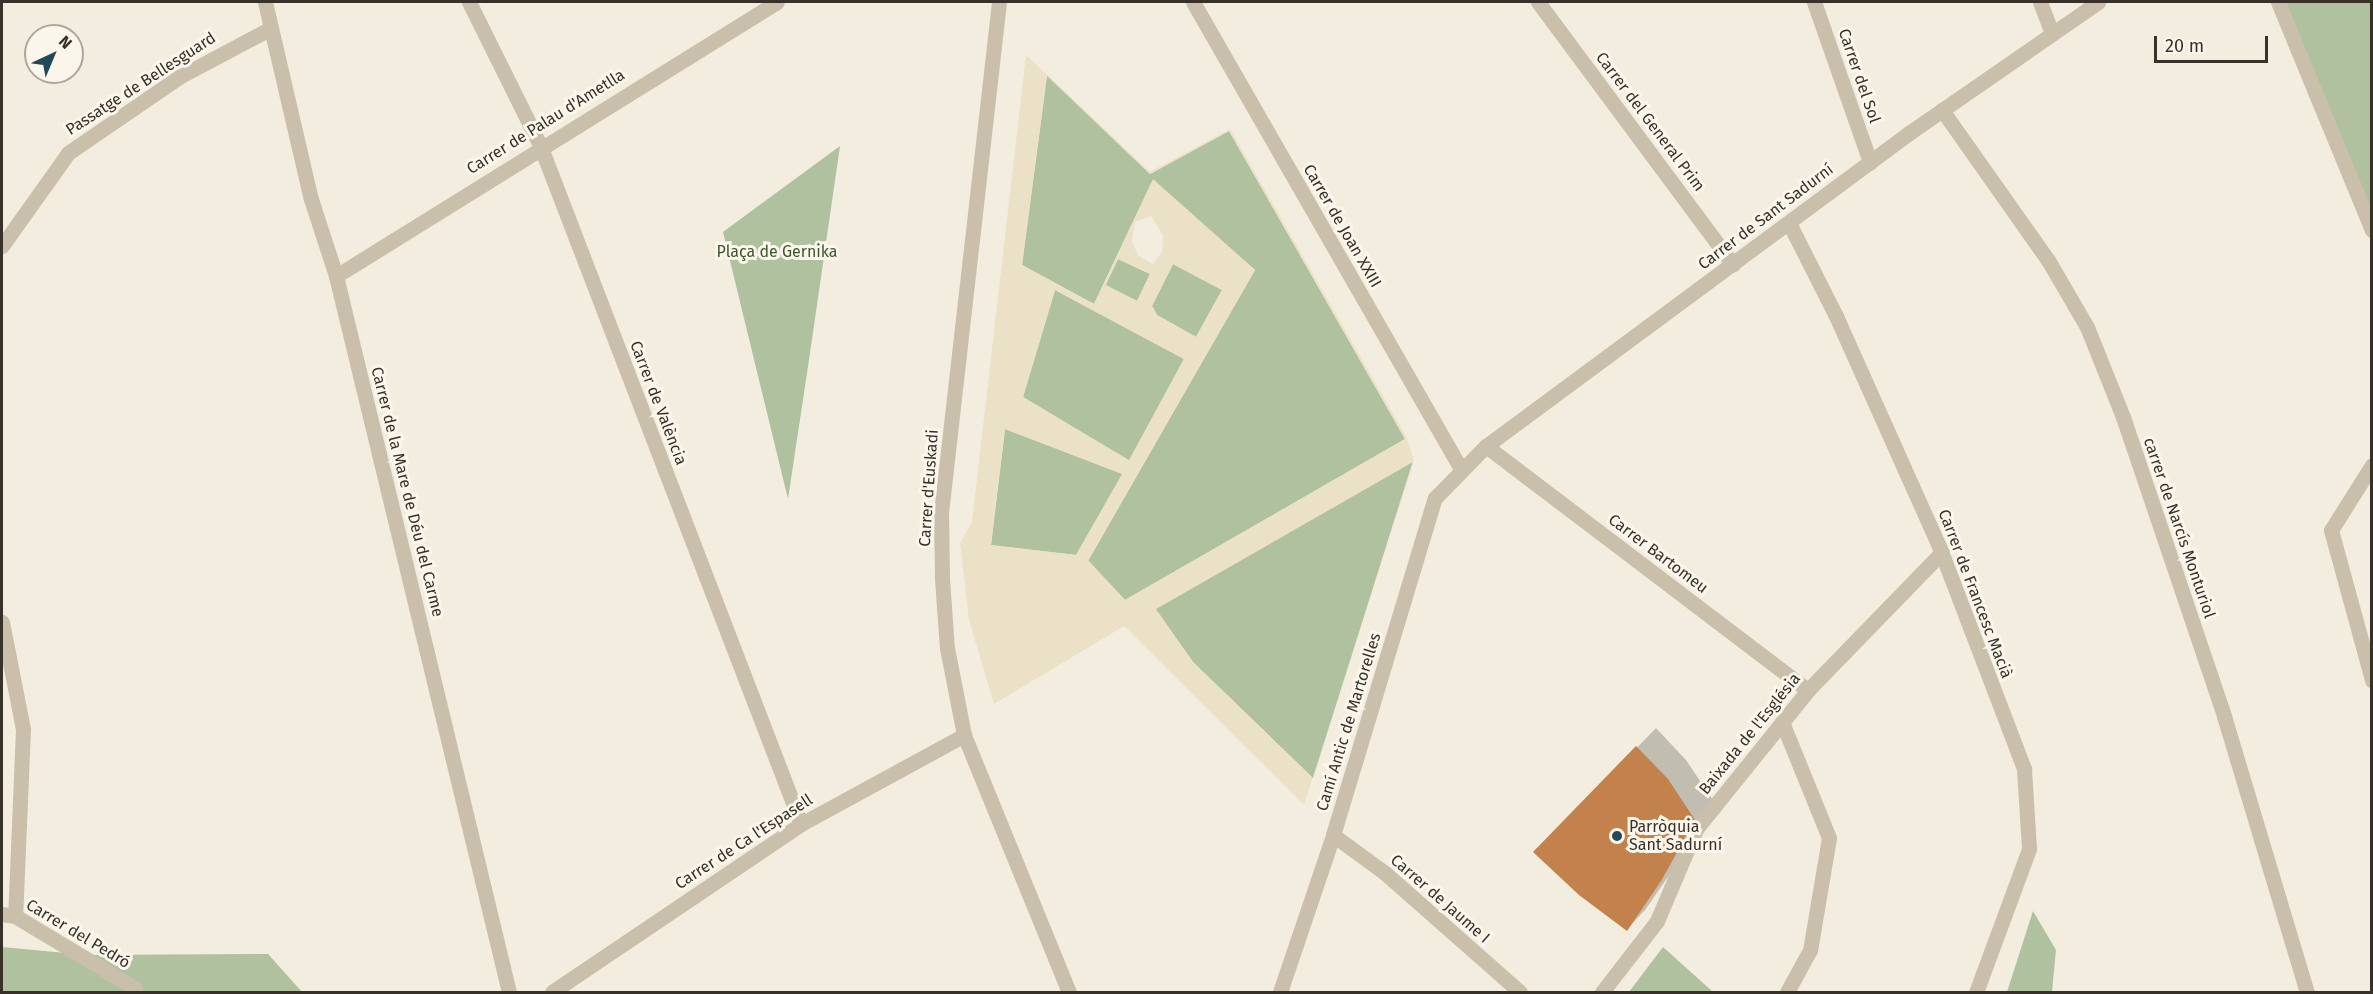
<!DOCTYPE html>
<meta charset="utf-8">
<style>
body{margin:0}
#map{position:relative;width:2373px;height:994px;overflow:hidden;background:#f2edde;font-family:"Fira Sans",sans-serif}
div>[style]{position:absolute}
.green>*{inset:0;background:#afc19e}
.plaza>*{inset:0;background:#eae1c6}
.shadow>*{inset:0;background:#0003}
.building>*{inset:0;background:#c3814b}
.pedestrian>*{height:15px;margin:-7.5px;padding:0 7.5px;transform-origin:7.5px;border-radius:7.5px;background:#cabfaa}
.minor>*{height:15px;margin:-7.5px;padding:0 7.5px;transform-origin:7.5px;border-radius:7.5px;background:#cabfaa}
.dots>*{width:16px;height:16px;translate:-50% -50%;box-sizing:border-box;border:3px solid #faf6eb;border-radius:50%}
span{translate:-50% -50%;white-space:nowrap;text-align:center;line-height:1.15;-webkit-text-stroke:6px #faf6eb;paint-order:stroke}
.street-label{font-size:16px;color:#38312a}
.park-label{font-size:16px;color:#3f562e}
.poi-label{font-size:16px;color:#38312a}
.left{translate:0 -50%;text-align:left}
.frame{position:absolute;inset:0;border:3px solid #38312a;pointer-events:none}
.north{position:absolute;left:24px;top:24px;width:60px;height:60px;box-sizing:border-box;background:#faf6eb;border:2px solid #aca79e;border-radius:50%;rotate:44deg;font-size:16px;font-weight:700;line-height:24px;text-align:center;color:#38312a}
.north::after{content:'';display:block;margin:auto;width:21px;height:27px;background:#204a59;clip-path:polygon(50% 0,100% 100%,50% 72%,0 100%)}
.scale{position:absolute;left:2154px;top:36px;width:114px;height:27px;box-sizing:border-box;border:3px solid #38312a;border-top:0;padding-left:8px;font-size:18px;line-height:21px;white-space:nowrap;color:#38312a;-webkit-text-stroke:4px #faf6eb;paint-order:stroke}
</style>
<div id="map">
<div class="green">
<div style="clip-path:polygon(2278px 2px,2371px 2px,2371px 230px)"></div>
<div style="clip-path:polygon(1047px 75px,1150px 174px,1229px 131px,1405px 439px,1125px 600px,1088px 561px,1255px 270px,1153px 180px,1094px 304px,1022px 265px)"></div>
<div style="clip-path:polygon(840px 146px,810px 353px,788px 499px,723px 232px)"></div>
<div style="clip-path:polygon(1118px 259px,1150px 274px,1137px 301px,1105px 285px)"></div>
<div style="clip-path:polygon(1173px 264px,1222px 290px,1196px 337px,1157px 315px,1152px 306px)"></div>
<div style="clip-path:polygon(1055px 290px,1184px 359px,1129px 461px,1023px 397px)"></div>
<div style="clip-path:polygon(1005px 429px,1123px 474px,1076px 555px,991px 545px)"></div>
<div style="clip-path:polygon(1413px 461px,1313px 778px,1193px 662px,1155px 609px)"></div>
<div style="clip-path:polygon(2033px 911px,2056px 950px,2052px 992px,2007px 992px)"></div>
<div style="clip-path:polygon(2px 947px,87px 955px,268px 954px,302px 992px,2px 992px)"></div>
<div style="clip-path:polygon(1663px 947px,1713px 992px,1629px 992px)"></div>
</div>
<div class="plaza">
<div style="clip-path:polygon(evenodd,1026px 55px,1150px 172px,1230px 129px,1407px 438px,1414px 461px,1304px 805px,1124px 626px,994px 704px,969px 620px,960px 543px,972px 522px,1026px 55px,1047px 76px,1150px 174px,1229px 131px,1405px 439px,1125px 600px,1088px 560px,1255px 270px,1153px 179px,1094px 304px,1022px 265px,1047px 76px,1026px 55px,1151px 216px,1163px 235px,1162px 252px,1153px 264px,1138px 255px,1132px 242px,1135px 222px,1151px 216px,1026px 55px,1118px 259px,1150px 274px,1137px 301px,1106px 285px,1118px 259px,1026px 55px,1173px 264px,1222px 290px,1196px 337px,1157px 315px,1152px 306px,1173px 264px,1026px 55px,1055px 290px,1184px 359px,1129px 460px,1023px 397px,1055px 290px,1026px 55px,1005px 429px,1122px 474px,1076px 555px,991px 545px,1005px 429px,1026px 55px,1413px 462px,1313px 778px,1312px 778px,1193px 662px,1156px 609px,1413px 462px)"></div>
</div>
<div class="shadow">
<div style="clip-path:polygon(1656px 728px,1686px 760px,1713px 800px,1679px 861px,1645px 910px,1627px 929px,1536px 852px)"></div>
</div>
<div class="building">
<div style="clip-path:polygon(1636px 746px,1668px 779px,1695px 820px,1661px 881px,1627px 931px,1579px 895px,1533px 852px)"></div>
</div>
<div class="pedestrian">
<div style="left:2372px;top:465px;width:77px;rotate:122.2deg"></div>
<div style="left:2331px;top:530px;width:156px;rotate:74.7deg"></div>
</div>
<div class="minor">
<div style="left:265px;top:2px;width:202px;rotate:76.9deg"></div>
<div style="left:311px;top:199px;width:81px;rotate:72deg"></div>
<div style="left:336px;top:276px;width:737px;rotate:76.42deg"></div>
<div style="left:469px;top:2px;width:160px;rotate:63.6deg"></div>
<div style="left:540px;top:145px;width:727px;rotate:68.97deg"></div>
<div style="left:999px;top:2px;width:514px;rotate:96.48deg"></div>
<div style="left:941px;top:513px;width:66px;rotate:89.1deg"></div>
<div style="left:942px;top:579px;width:69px;rotate:85.9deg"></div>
<div style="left:947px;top:648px;width:89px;rotate:78.9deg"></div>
<div style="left:964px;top:735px;width:278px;rotate:67.8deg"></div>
<div style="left:1193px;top:2px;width:538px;rotate:60.15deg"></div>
<div style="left:1538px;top:2px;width:327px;rotate:53.4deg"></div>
<div style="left:1814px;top:2px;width:170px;rotate:70.7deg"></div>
<div style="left:2040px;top:2px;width:33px;rotate:69deg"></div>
<div style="left:2278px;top:2px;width:247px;rotate:67.6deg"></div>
<div style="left:1942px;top:110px;width:184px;rotate:54.8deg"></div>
<div style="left:2048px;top:260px;width:78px;rotate:59.8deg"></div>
<div style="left:2087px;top:327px;width:97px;rotate:68.2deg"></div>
<div style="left:2123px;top:417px;width:316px;rotate:71.3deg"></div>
<div style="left:2224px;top:716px;width:288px;rotate:73.3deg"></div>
<div style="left:1789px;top:223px;width:104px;rotate:63.2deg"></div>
<div style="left:1836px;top:316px;width:252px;rotate:65.9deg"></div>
<div style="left:1939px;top:546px;width:239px;rotate:69.1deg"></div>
<div style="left:2024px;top:769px;width:80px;rotate:86.4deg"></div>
<div style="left:2029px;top:849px;width:153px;rotate:110.3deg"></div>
<div style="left:2px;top:246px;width:114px;rotate:-54.6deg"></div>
<div style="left:68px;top:153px;width:135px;rotate:-34.4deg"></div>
<div style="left:179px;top:77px;width:104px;rotate:-28deg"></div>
<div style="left:336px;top:276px;width:519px;rotate:-31.85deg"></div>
<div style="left:1486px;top:446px;width:404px;rotate:37.2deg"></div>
<div style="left:2px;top:622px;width:109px;rotate:78.9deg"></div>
<div style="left:23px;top:729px;width:187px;rotate:92.4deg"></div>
<div style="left:1782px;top:722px;width:125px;rotate:67.9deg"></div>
<div style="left:1829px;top:838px;width:114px;rotate:99.6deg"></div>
<div style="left:1810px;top:950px;width:48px;rotate:118.7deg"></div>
<div style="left:1333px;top:835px;width:64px;rotate:36.2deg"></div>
<div style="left:1385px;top:873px;width:180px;rotate:41.4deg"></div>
<div style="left:2px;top:914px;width:13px;rotate:9deg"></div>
<div style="left:15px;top:916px;width:140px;rotate:31deg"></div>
<div style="left:552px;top:992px;width:300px;rotate:-34deg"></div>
<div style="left:801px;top:824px;width:186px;rotate:-28.6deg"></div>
<div style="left:1280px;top:992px;width:166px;rotate:-71.3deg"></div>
<div style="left:1333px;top:835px;width:352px;rotate:-73.2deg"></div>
<div style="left:1435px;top:498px;width:73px;rotate:-45.6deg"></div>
<div style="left:1486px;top:446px;width:526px;rotate:-36.5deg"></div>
<div style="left:1909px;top:133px;width:230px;rotate:-34.7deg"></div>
<div style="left:1602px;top:992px;width:90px;rotate:-52.2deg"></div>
<div style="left:1657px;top:921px;width:100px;rotate:-67deg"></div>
<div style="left:1696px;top:829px;width:179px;rotate:-51.1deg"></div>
<div style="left:1808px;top:690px;width:192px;rotate:-45.8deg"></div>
</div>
<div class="dots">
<div style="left:1617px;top:836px;background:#204a59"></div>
</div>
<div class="street-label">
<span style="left:1859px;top:76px;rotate:71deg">Carrer del Sol</span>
<span style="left:141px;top:84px;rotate:-33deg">Passatge de Bellesguard</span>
<span style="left:546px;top:122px;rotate:-32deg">Carrer de Palau d'Ametlla</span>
<span style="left:1650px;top:122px;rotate:53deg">Carrer del General Prim</span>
<span style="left:1766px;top:217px;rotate:-37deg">Carrer de Sant Sadurní</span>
<span style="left:1342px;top:226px;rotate:60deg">Carrer de Joan XXIII</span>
<span style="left:658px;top:403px;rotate:69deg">Carrer de València</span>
<span style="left:929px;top:488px;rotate:-86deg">Carrer d'Euskadi</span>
<span style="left:407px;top:492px;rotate:76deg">Carrer de la Mare de Déu del Carme</span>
<span style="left:2179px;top:528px;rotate:71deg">carrer de Narcís Monturiol</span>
<span style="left:1658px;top:554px;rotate:37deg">Carrer Bartomeu</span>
<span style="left:1975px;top:594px;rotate:69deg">Carrer de Francesc Macià</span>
<span style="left:1349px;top:722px;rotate:-73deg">Camí Antic de Martorelles</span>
<span style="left:1750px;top:734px;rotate:-51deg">Baixada de l'Església</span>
<span style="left:744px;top:842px;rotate:-33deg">Carrer de Ca l'Espasell</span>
<span style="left:1440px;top:899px;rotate:41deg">Carrer de Jaume I</span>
<span style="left:78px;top:934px;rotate:31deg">Carrer del Pedró</span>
</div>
<div class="park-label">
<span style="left:777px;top:252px">Plaça de Gernika</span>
</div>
<div class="poi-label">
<span class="left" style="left:1629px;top:836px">Parròquia<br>Sant Sadurní</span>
</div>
<div class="frame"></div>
<div class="north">N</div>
<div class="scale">20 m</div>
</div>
